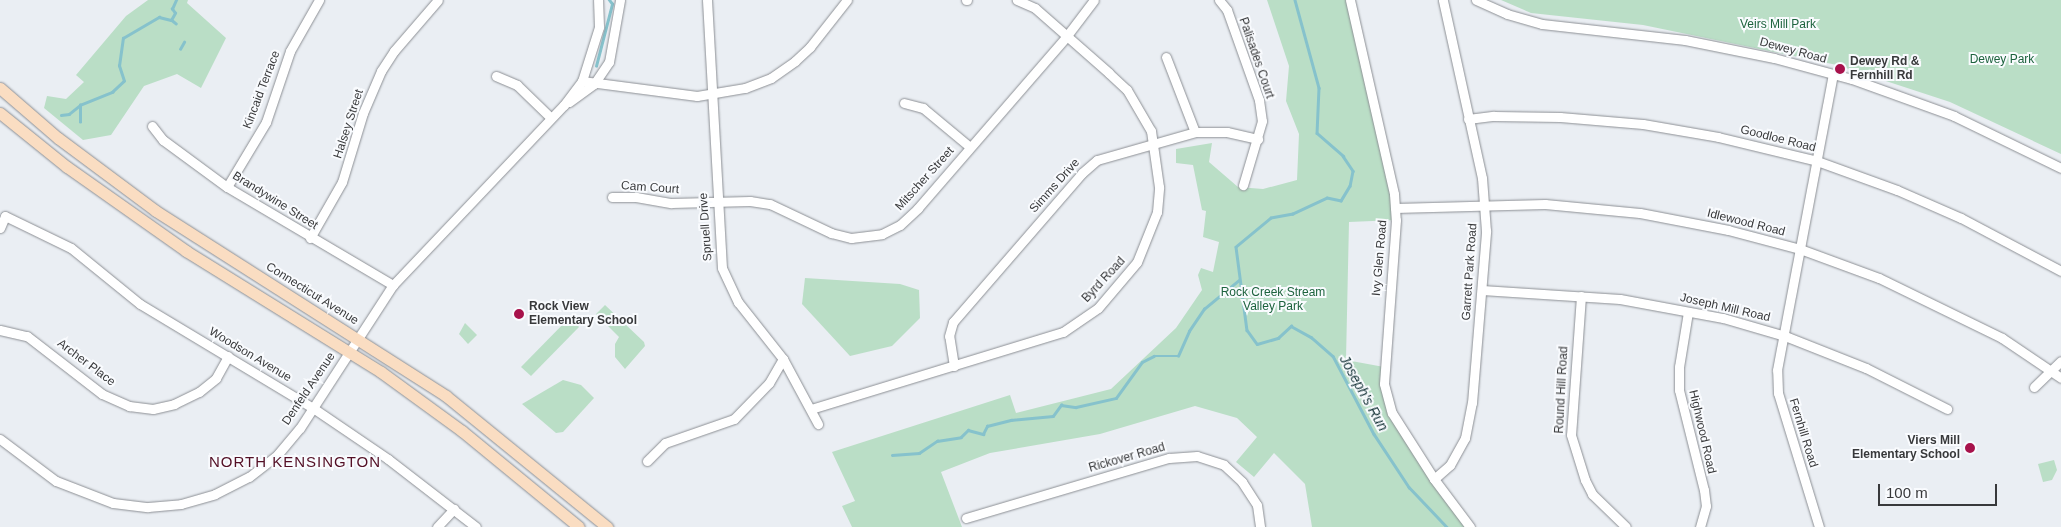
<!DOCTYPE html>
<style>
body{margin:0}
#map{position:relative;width:2061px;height:527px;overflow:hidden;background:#eaeef3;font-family:Arial,sans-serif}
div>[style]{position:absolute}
.green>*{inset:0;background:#badec6}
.stream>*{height:2.5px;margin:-1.25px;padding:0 1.25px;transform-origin:1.25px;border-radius:1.25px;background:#86c2cc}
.roads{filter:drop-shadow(0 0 1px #8c8f94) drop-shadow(0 0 1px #8c8f94)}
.minor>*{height:9px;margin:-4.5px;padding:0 4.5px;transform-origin:4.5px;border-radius:4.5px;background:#fff}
.major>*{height:11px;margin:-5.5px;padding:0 5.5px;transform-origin:5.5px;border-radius:5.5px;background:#faddc2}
.dots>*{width:14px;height:14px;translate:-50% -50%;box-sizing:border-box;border:2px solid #f9fbfe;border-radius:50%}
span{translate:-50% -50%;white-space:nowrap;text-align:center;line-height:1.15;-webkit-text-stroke:4px #f9fbfe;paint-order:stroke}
.park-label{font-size:12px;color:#1d633e}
.street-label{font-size:12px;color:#38393b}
.poi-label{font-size:12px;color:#38393b;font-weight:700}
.left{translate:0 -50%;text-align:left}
.right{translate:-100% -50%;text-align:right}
.water-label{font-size:14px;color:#113034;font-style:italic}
.quarter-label{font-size:15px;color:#530f25;letter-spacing:1px}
.scale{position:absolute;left:1878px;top:484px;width:119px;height:22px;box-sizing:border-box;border:2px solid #38393b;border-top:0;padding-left:6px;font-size:15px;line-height:18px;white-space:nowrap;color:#38393b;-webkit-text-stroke:4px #f9fbfe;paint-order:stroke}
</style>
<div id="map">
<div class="green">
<div style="clip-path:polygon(148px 0,188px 0,187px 3px,226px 38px,201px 88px,177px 74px,144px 86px,111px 135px,83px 140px,44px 108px,47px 96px,66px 99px,84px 82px,76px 75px,126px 16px)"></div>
<div style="clip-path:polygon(1267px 0,1346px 0,1396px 220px,1349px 222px,1346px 360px,1384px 367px,1392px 413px,1470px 527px,1312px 527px,1305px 484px,1274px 453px,1254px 477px,1236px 462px,1257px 437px,1237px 418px,1195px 406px,1100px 434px,990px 453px,941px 472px,962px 527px,852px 527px,842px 506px,855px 501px,832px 452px,1010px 395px,1016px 413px,1111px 389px,1176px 328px,1202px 290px,1198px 275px,1201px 268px,1213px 272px,1219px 242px,1203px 237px,1206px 211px,1202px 210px,1193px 165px,1176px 163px,1176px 149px,1212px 143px,1209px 162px,1238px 187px,1263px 189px,1297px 180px,1299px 134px,1286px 101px,1289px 66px)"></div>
<div style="clip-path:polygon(1501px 0,2061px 0,2061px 154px,1950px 102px,1837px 65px,1643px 25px,1531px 13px)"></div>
<div style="clip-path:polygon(805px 278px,900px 284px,919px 290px,920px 318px,892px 346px,850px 356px,802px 304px)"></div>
<div style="clip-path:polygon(605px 305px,644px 342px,645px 346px,625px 369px,615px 357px,615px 344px,619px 337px,596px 314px)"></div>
<div style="clip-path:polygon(570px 317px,579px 327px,531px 376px,521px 367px)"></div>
<div style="clip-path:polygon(465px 323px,477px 335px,468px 344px,459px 334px)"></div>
<div style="clip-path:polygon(563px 380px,581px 385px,594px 398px,563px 432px,556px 433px,522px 404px)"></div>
<div style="clip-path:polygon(2054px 460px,2057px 470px,2052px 480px,2043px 482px,2038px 464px)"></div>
</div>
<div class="stream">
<div style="left:1295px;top:0;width:91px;rotate:74.7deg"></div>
<div style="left:1319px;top:88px;width:45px;rotate:92.5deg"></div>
<div style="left:1317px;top:133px;width:35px;rotate:41deg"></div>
<div style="left:1343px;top:156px;width:18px;rotate:56deg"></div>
<div style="left:1353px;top:171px;width:15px;rotate:101deg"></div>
<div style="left:1350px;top:186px;width:17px;rotate:121deg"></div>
<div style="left:1341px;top:201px;width:14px;rotate:-168deg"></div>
<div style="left:1327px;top:198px;width:38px;rotate:155deg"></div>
<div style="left:1293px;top:214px;width:22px;rotate:170deg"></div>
<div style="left:1271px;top:218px;width:45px;rotate:140.4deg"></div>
<div style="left:1236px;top:247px;width:84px;rotate:82.5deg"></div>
<div style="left:1247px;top:330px;width:17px;rotate:54deg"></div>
<div style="left:1257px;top:344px;width:22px;rotate:-16deg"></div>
<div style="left:1278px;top:338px;width:18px;rotate:-43deg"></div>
<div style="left:1291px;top:326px;width:23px;rotate:29deg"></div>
<div style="left:1311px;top:337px;width:29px;rotate:41deg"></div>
<div style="left:1333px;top:356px;width:88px;rotate:62.3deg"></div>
<div style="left:1374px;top:434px;width:64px;rotate:56.6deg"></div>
<div style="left:1409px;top:487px;width:55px;rotate:46.5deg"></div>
<div style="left:176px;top:24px;width:6px;rotate:-141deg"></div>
<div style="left:171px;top:20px;width:8px;rotate:-60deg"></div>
<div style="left:175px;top:13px;width:5px;rotate:-127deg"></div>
<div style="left:172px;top:9px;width:10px;rotate:-66deg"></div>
<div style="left:180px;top:49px;width:8px;rotate:-60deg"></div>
<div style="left:596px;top:66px;width:64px;rotate:-75.5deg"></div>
<div style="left:612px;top:4px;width:5px;rotate:-127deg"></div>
<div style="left:61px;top:115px;width:8px;rotate:-7deg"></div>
<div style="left:69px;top:114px;width:14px;rotate:-39deg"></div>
<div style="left:80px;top:122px;width:17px;rotate:-90deg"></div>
<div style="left:80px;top:105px;width:35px;rotate:-22deg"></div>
<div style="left:112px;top:92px;width:16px;rotate:-43deg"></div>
<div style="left:124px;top:81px;width:16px;rotate:-108deg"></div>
<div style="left:119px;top:66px;width:28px;rotate:-82deg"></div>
<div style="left:123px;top:38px;width:42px;rotate:-30.3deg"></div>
<div style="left:159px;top:17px;width:12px;rotate:14deg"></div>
<div style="left:892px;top:455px;width:27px;rotate:-4deg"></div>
<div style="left:919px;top:453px;width:22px;rotate:-34deg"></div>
<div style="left:937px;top:441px;width:24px;rotate:-9deg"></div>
<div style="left:961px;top:437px;width:10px;rotate:-45deg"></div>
<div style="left:968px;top:430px;width:16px;rotate:15deg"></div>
<div style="left:983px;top:434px;width:9px;rotate:-63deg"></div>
<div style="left:987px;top:426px;width:25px;rotate:-14deg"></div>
<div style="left:1011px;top:420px;width:42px;rotate:-5.4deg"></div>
<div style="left:1053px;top:416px;width:14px;rotate:-54deg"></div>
<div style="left:1061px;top:405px;width:15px;rotate:8deg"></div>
<div style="left:1076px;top:407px;width:41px;rotate:-12.7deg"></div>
<div style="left:1116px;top:398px;width:44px;rotate:-54.2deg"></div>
<div style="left:1142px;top:362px;width:13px;rotate:-27deg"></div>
<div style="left:1154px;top:356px;width:24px"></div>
<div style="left:1178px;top:356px;width:27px;rotate:-66deg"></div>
<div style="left:1189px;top:331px;width:27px;rotate:-56deg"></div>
<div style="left:1204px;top:309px;width:45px;rotate:-39.6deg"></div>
</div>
<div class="roads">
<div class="minor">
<div style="left:707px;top:0;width:268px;rotate:86.8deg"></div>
<div style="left:722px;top:268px;width:38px;rotate:65deg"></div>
<div style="left:738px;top:302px;width:73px;rotate:51.7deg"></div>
<div style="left:783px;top:359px;width:74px;rotate:61.7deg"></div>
<div style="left:966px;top:0;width:1px"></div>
<div style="left:1219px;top:0;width:13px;rotate:51deg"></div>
<div style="left:1227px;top:10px;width:96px;rotate:70.4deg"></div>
<div style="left:1259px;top:100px;width:21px;rotate:82deg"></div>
<div style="left:1262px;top:121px;width:67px;rotate:106.5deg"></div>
<div style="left:1350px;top:0;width:199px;rotate:77.2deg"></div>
<div style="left:1394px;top:194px;width:26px;rotate:86deg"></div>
<div style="left:1396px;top:220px;width:164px;rotate:94.2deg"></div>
<div style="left:1384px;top:384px;width:30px;rotate:75deg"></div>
<div style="left:1392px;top:413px;width:78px;rotate:57.5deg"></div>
<div style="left:1434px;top:479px;width:60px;rotate:53.1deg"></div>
<div style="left:1476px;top:0;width:34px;rotate:24deg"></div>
<div style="left:1507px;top:14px;width:36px;rotate:16deg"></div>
<div style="left:1542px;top:24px;width:144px;rotate:6.4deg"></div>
<div style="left:1685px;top:40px;width:91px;rotate:11.4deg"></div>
<div style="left:1774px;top:58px;width:81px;rotate:15.1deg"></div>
<div style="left:1852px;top:79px;width:109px;rotate:19.9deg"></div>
<div style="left:1954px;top:116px;width:119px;rotate:25.9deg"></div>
<div style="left:1166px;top:57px;width:80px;rotate:68.9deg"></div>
<div style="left:496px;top:76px;width:23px;rotate:23deg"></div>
<div style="left:517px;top:85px;width:47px;rotate:44.1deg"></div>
<div style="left:582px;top:81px;width:116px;rotate:7.4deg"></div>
<div style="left:697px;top:96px;width:49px;rotate:-9.5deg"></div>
<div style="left:745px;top:88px;width:28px;rotate:-21deg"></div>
<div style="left:771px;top:78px;width:29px;rotate:-35deg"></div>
<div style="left:795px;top:61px;width:21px;rotate:-43deg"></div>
<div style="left:810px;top:47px;width:60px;rotate:-51.8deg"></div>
<div style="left:569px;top:102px;width:31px;rotate:-36deg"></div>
<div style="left:594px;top:84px;width:27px;rotate:-56deg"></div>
<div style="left:609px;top:62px;width:63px;rotate:-79.9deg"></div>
<div style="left:904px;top:103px;width:20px;rotate:15deg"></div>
<div style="left:923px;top:108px;width:61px;rotate:39.7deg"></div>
<div style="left:1468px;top:119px;width:26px;rotate:-7deg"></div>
<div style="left:1494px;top:116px;width:66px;rotate:0.9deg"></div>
<div style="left:1560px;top:117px;width:83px;rotate:4.8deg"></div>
<div style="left:1643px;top:124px;width:76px;rotate:9.8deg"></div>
<div style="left:1718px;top:137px;width:102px;rotate:13.6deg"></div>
<div style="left:1817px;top:161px;width:85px;rotate:19.9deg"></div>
<div style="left:1897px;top:190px;width:70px;rotate:23.6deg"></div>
<div style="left:1961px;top:218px;width:113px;rotate:27.9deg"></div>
<div style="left:152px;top:126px;width:18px;rotate:52deg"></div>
<div style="left:163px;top:140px;width:79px;rotate:36.3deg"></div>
<div style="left:227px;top:187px;width:193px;rotate:30.6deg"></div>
<div style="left:227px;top:187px;width:76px;rotate:-59deg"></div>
<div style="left:266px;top:122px;width:75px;rotate:-71.3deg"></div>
<div style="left:290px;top:51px;width:59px;rotate:-60.4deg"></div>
<div style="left:612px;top:197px;width:24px"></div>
<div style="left:636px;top:197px;width:36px;rotate:10deg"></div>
<div style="left:671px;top:203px;width:79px;rotate:-1.5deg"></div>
<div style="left:750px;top:201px;width:20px;rotate:9deg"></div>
<div style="left:770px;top:204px;width:68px;rotate:25.4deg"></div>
<div style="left:831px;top:233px;width:21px;rotate:14deg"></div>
<div style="left:851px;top:238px;width:31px;rotate:-7deg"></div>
<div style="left:882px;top:234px;width:20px;rotate:-27deg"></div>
<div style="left:900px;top:225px;width:25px;rotate:-43deg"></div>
<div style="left:918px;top:208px;width:226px;rotate:-49.1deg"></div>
<div style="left:1066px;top:37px;width:46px;rotate:-52.9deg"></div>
<div style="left:1395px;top:208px;width:150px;rotate:-1.5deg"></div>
<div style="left:1545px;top:204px;width:95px;rotate:5.4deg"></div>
<div style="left:1640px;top:213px;width:90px;rotate:10.9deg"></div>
<div style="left:1728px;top:230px;width:74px;rotate:14.8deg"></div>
<div style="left:1800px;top:249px;width:84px;rotate:20.2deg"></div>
<div style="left:1879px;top:278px;width:137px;rotate:26deg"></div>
<div style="left:2002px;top:338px;width:71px;rotate:34.1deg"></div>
<div style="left:0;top:228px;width:13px;rotate:-67deg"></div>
<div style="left:5px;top:216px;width:73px;rotate:25.9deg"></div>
<div style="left:71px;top:248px;width:89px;rotate:39.1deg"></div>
<div style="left:140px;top:304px;width:202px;rotate:31deg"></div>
<div style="left:313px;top:408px;width:91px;rotate:34.2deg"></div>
<div style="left:388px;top:459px;width:111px;rotate:37.7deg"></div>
<div style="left:310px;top:238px;width:64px;rotate:-60.3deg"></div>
<div style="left:342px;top:182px;width:72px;rotate:-73.1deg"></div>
<div style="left:363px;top:113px;width:46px;rotate:-66.8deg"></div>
<div style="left:381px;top:71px;width:24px;rotate:-57deg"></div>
<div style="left:394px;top:51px;width:67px;rotate:-49.2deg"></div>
<div style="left:1482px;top:290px;width:138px;rotate:3.7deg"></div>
<div style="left:1620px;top:299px;width:105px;rotate:10.5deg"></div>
<div style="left:1723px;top:318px;width:65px;rotate:16.2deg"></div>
<div style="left:1785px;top:336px;width:87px;rotate:21.6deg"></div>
<div style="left:1866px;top:368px;width:91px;rotate:26.8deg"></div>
<div style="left:1581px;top:296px;width:139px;rotate:94.1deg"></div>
<div style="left:1571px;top:435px;width:47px;rotate:72.7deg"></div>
<div style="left:1585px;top:480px;width:16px;rotate:63deg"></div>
<div style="left:1592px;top:494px;width:47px;rotate:44.1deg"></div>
<div style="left:1688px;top:312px;width:56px;rotate:99.3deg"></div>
<div style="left:1679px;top:367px;width:23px;rotate:90deg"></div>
<div style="left:1679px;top:390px;width:103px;rotate:76deg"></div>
<div style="left:1704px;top:490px;width:16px;rotate:83deg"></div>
<div style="left:1706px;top:506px;width:22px;rotate:106deg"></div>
<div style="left:0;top:330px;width:28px;rotate:13deg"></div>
<div style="left:27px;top:336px;width:95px;rotate:37.7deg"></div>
<div style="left:102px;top:394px;width:30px;rotate:24deg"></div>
<div style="left:129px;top:406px;width:24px;rotate:7deg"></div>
<div style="left:153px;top:409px;width:22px;rotate:-13deg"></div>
<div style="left:174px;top:404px;width:28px;rotate:-26deg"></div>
<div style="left:199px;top:392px;width:22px;rotate:-39deg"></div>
<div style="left:216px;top:378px;width:25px;rotate:-61deg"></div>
<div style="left:954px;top:366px;width:30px;rotate:-99deg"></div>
<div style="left:949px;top:336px;width:15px;rotate:-74deg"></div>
<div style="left:953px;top:322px;width:197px;rotate:-49.1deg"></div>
<div style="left:1082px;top:173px;width:20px;rotate:-41deg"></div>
<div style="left:1097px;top:160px;width:102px;rotate:-15.9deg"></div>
<div style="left:1195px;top:132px;width:32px"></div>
<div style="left:1227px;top:132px;width:32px;rotate:13deg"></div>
<div style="left:2034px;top:387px;width:37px;rotate:-44deg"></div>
<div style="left:811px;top:409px;width:264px;rotate:-17deg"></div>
<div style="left:1063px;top:332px;width:42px;rotate:-34.4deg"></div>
<div style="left:1098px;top:308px;width:60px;rotate:-49.7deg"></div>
<div style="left:1137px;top:262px;width:54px;rotate:-68.2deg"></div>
<div style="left:1157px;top:212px;width:25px;rotate:-85deg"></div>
<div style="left:1159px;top:187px;width:57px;rotate:-98.1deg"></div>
<div style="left:1151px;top:131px;width:48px;rotate:-120.3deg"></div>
<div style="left:1127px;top:90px;width:25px;rotate:-137deg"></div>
<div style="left:1109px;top:73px;width:98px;rotate:-138.7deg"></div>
<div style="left:1035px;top:8px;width:20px;rotate:-156deg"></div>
<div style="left:0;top:439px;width:70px;rotate:36.9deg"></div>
<div style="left:56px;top:481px;width:61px;rotate:21.1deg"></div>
<div style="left:113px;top:503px;width:35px;rotate:7deg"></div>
<div style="left:148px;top:507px;width:33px;rotate:-5deg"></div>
<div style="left:181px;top:504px;width:35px;rotate:-16deg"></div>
<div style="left:215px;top:494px;width:38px;rotate:-27deg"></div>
<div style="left:249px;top:477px;width:37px;rotate:-38deg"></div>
<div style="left:278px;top:454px;width:34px;rotate:-50deg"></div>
<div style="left:300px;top:428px;width:171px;rotate:-57deg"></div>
<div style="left:393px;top:285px;width:248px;rotate:-46.5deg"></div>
<div style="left:564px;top:105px;width:30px;rotate:-53deg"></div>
<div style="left:582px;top:81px;width:57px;rotate:-72.5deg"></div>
<div style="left:599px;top:27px;width:27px;rotate:-92deg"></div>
<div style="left:647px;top:461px;width:25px;rotate:-45deg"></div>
<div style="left:665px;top:443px;width:73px;rotate:-19.2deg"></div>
<div style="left:734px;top:419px;width:50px;rotate:-45.8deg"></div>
<div style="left:769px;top:383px;width:28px;rotate:-60deg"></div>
<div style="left:1434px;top:479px;width:21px;rotate:-41deg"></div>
<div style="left:1450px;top:465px;width:31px;rotate:-61deg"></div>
<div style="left:1465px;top:438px;width:36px;rotate:-79deg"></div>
<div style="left:1472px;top:403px;width:173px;rotate:-85.3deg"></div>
<div style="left:1486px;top:231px;width:53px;rotate:-94.3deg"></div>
<div style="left:1482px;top:178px;width:182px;rotate:-102.4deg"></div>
<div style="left:966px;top:518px;width:212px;rotate:-16.5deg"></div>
<div style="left:1169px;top:458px;width:28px;rotate:-4deg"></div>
<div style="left:1197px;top:456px;width:28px;rotate:18deg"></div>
<div style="left:1224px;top:465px;width:25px;rotate:43deg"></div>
<div style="left:1242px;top:482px;width:27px;rotate:57deg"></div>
<div style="left:1257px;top:505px;width:22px;rotate:82deg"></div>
<div style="left:437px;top:527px;width:25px;rotate:-47deg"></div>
<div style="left:1819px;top:527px;width:140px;rotate:-107deg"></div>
<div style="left:1778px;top:393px;width:23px;rotate:-92deg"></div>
<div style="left:1777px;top:370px;width:300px;rotate:-79.3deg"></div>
</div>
<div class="major">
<div style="left:0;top:88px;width:77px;rotate:40.8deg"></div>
<div style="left:58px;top:138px;width:122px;rotate:36.7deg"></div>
<div style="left:156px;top:211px;width:344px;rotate:32.5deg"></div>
<div style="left:446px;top:396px;width:208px;rotate:39.1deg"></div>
<div style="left:0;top:113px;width:86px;rotate:38.9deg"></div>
<div style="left:67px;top:167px;width:146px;rotate:35.2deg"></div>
<div style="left:186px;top:251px;width:229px;rotate:31.8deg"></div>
<div style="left:381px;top:372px;width:100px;rotate:36.1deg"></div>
<div style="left:462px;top:431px;width:151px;rotate:39.4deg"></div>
</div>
</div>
<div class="dots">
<div style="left:1840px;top:69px;background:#a7124b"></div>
<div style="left:519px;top:314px;background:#a7124b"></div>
<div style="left:1970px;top:448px;background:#a7124b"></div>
</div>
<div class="park-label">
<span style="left:1778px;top:25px">Veirs Mill Park</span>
<span style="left:2002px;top:60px">Dewey Park</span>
<span style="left:1273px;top:300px">Rock Creek Stream<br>Valley Park</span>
</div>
<div class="street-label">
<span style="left:1793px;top:51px;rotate:15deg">Dewey Road</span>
<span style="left:1256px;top:58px;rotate:71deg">Palisades Court</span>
<span style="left:262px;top:90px;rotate:-69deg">Kincaid Terrace</span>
<span style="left:349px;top:124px;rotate:-72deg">Halsey Street</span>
<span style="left:1778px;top:139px;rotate:14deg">Goodloe Road</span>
<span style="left:925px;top:179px;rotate:-48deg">Mitscher Street</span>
<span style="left:1055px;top:186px;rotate:-48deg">Simms Drive</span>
<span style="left:650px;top:188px;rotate:4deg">Cam Court</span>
<span style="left:275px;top:201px;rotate:32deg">Brandywine Street</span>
<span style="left:1746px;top:223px;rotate:14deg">Idlewood Road</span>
<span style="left:706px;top:227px;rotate:-94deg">Spruell Drive</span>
<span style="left:1380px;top:258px;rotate:-85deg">Ivy Glen Road</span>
<span style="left:1470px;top:272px;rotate:-86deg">Garrett Park Road</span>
<span style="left:1104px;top:280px;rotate:-47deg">Byrd Road</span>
<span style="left:312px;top:294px;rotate:32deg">Connecticut Avenue</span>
<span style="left:1725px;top:308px;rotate:13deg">Joseph Mill Road</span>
<span style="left:250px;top:355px;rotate:31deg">Woodson Avenue</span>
<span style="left:86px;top:363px;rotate:37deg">Archer Place</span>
<span style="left:309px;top:389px;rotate:-56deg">Denfeld Avenue</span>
<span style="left:1562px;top:390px;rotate:-87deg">Round Hill Road</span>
<span style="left:1702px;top:432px;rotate:77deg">Highwood Road</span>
<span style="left:1803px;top:433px;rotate:73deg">Fernhill Road</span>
<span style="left:1127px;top:458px;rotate:-16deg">Rickover Road</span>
</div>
<div class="poi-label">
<span class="left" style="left:1850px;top:69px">Dewey Rd &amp;<br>Fernhill Rd</span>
<span class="left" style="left:529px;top:314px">Rock View<br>Elementary School</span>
<span class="right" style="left:1960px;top:448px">Viers Mill<br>Elementary School</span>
</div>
<div class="water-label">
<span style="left:1364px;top:393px;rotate:61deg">Joseph's Run</span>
</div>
<div class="quarter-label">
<span style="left:295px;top:462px">NORTH KENSINGTON</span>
</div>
<div class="scale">100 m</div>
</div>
